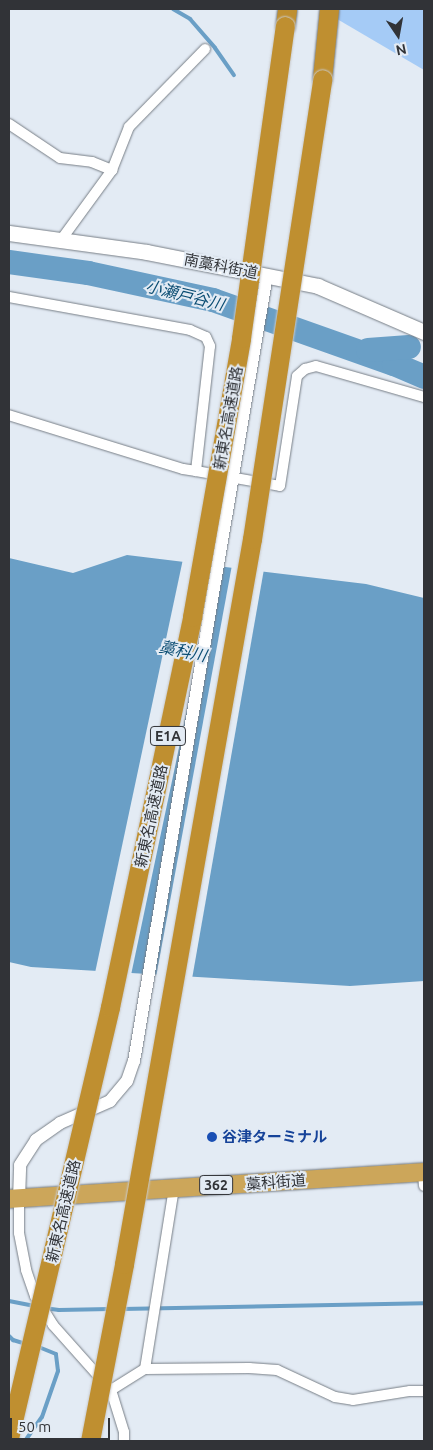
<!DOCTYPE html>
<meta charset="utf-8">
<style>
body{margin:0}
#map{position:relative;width:433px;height:1450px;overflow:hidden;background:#e3ebf4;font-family:Ubuntu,"Noto Sans JP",sans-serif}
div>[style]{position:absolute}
.green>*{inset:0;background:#a5cbf6}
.water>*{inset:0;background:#6a9fc6}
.pier>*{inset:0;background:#e3ebf4}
.stream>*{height:4px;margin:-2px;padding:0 2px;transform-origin:2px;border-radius:2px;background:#6a9fc6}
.river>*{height:24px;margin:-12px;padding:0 12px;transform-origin:12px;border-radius:12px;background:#6a9fc6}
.roads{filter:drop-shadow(0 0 1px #777e86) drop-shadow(0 0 1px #777e86)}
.minor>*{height:10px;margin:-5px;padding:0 5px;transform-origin:5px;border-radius:5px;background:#fff}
.tertiary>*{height:12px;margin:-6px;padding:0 6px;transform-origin:6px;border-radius:6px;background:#fff}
.secondary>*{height:15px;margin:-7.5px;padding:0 7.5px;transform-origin:7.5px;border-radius:7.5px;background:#fff}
.trunk>*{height:18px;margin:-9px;padding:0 9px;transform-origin:9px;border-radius:9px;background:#cca65a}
.motorway>*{height:19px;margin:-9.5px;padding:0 9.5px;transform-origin:9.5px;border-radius:9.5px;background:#bf8f30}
.bridges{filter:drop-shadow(0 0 1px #c9cacb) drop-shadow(0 0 1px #c9cacb)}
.motorway-bridge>*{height:19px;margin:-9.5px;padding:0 9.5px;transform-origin:9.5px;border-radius:9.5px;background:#bf8f30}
.dots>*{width:14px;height:14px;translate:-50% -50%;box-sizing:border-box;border:2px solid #e3ebf4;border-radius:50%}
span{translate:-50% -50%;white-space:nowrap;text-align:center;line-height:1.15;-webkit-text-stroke:4px #e3ebf4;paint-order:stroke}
.shield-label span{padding:1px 4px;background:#e3ebf4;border:1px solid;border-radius:4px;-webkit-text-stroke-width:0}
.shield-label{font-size:14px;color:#313337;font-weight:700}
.street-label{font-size:15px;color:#313337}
.transit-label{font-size:15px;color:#164399;font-weight:700}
.left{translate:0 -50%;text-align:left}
.water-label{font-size:16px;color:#0b4d73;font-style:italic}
.frame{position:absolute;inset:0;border:10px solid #313337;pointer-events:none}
.north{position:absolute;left:373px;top:10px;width:50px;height:50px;-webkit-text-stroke:4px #e3ebf4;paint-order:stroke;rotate:168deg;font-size:14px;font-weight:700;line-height:20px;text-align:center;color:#313337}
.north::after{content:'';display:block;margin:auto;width:18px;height:22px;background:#313337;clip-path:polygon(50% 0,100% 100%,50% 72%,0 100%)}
.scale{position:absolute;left:10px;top:1418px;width:100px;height:22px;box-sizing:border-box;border:2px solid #313337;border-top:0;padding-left:6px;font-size:15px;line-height:18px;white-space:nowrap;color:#313337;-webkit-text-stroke:4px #e3ebf4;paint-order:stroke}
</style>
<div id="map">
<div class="green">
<div style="clip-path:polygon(320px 9px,424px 9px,424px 70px)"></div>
</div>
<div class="water">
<div style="clip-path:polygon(127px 555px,366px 584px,424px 598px,424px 981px,350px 986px,31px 967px,9px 962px,9px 558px,73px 573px)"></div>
</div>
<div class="pier">
<div style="clip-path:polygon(183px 559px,217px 563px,206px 620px,131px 975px,95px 973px)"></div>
<div style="clip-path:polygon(232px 565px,264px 569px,192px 979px,156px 977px)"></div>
</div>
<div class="stream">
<div style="left:173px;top:9px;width:20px;rotate:30deg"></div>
<div style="left:190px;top:19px;width:38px;rotate:49deg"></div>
<div style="left:215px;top:48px;width:33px;rotate:55deg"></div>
<div style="left:9px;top:1301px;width:26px;rotate:11deg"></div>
<div style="left:44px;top:1308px;width:15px;rotate:8deg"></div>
<div style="left:59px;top:1310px;width:51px;rotate:-1.1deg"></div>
<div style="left:122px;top:1309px;width:302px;rotate:-1.1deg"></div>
<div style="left:9px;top:1336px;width:6px;rotate:45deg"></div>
<div style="left:13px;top:1340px;width:14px;rotate:17deg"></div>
<div style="left:25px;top:1441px;width:29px;rotate:-55deg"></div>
<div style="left:42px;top:1417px;width:49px;rotate:-70.8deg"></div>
<div style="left:58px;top:1371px;width:17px;rotate:-97deg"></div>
<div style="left:56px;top:1354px;width:22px;rotate:-158deg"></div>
</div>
<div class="river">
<div style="left:9px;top:262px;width:80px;rotate:7.9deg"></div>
<div style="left:88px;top:273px;width:128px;rotate:12.2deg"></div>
<div style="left:213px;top:300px;width:192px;rotate:19.5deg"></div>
<div style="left:394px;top:364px;width:33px;rotate:23deg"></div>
<div style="left:368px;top:350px;width:41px;rotate:-4.2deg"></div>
</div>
<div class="roads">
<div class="minor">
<div style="left:9px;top:124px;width:61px;rotate:33.7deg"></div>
<div style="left:60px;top:158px;width:32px;rotate:7deg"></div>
<div style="left:92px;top:162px;width:22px;rotate:22deg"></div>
<div style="left:61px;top:240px;width:87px;rotate:-53.9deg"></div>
<div style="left:112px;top:170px;width:46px;rotate:-68.4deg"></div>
<div style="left:129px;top:127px;width:109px;rotate:-45.7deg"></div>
<div style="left:9px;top:297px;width:184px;rotate:10.3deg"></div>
<div style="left:190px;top:330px;width:17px;rotate:24deg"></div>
<div style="left:206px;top:337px;width:10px;rotate:66deg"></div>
<div style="left:210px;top:346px;width:126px;rotate:96.4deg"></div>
<div style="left:196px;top:471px;width:13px;rotate:-171deg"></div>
<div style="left:183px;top:469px;width:182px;rotate:-162.8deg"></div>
<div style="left:196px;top:471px;width:85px;rotate:10.1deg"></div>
<div style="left:280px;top:486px;width:111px;rotate:-81.2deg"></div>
<div style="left:297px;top:376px;width:11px;rotate:-41deg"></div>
<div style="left:305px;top:369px;width:11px;rotate:-15deg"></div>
<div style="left:316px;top:366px;width:112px;rotate:16deg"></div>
<div style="left:423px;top:1172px;width:14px;rotate:86deg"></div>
<div style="left:19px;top:1199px;width:34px;rotate:90deg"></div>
<div style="left:19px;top:1233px;width:38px;rotate:79deg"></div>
<div style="left:26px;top:1270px;width:28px;rotate:71deg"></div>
<div style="left:35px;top:1296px;width:34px;rotate:58deg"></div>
<div style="left:53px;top:1325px;width:87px;rotate:48.3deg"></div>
<div style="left:111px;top:1390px;width:40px;rotate:-32deg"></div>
<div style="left:145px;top:1369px;width:104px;rotate:-0.6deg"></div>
<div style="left:249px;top:1368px;width:28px;rotate:4deg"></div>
<div style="left:277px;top:1370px;width:64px;rotate:25deg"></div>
<div style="left:335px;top:1397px;width:18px;rotate:9deg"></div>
<div style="left:353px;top:1400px;width:58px;rotate:-9deg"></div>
<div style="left:410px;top:1391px;width:14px"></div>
<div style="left:145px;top:1369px;width:183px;rotate:-80.9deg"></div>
<div style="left:111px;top:1390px;width:44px;rotate:72.8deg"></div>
<div style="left:124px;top:1432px;width:9px;rotate:90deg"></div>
</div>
<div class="tertiary">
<div style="left:19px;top:1199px;width:34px;rotate:-88deg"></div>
<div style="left:20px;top:1165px;width:30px;rotate:-57deg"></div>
<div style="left:36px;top:1140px;width:29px;rotate:-35deg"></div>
<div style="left:60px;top:1123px;width:55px;rotate:-23.7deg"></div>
<div style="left:110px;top:1101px;width:26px;rotate:-50deg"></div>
<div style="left:127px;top:1081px;width:21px;rotate:-71deg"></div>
<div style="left:134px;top:1061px;width:797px;rotate:-80.4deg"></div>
</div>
<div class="secondary">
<div style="left:9px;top:233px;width:139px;rotate:7.8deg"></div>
<div style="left:147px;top:252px;width:174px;rotate:11.2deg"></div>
<div style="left:318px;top:286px;width:116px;rotate:23.5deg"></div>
</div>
<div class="trunk">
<div style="left:9px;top:1199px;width:416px;rotate:-3.7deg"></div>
</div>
<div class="motorway">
<div style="left:285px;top:26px;width:17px;rotate:-83deg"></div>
<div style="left:322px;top:79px;width:70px;rotate:-84.3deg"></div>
</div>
</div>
<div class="bridges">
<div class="motorway-bridge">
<div style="left:9px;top:1438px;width:443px;rotate:-76.8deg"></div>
<div style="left:110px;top:1007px;width:399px;rotate:-78.1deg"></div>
<div style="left:192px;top:617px;width:283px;rotate:-80deg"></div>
<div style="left:241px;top:338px;width:315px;rotate:-82deg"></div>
<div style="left:90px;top:1441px;width:180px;rotate:-79.1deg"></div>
<div style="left:124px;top:1264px;width:736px;rotate:-79.99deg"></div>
<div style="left:252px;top:539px;width:465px;rotate:-81.3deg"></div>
</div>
</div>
<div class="dots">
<div style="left:212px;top:1137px;background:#1a4fb4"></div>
</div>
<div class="shield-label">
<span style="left:168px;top:736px">E1A</span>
<span style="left:216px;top:1185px">362</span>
</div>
<div class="street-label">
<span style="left:221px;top:266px;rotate:11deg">南藁科街道</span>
<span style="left:228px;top:418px;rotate:-80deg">新東名高速道路</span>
<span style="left:151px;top:816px;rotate:-78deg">新東名高速道路</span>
<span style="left:276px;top:1182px;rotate:-4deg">藁科街道</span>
<span style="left:63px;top:1211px;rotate:-77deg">新東名高速道路</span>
</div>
<div class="transit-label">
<span class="left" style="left:222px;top:1137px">谷津ターミナル</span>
</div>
<div class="water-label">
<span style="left:185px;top:295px;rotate:14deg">小瀬戸谷川</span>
<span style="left:183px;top:651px;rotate:12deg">藁科川</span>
</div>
<div class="frame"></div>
<div class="north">N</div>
<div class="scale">50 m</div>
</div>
